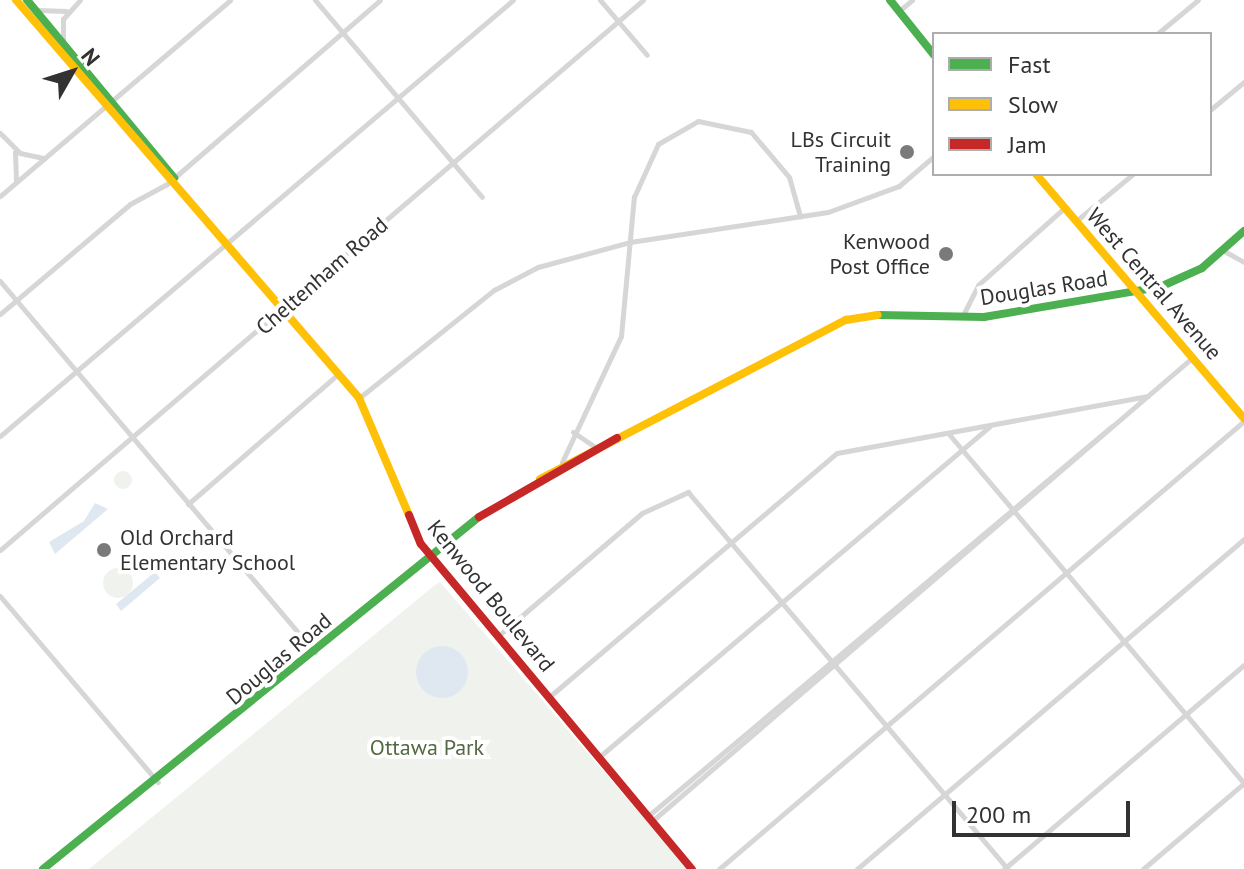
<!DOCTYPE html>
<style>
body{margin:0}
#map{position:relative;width:1244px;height:869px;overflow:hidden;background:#fff;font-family:"PT Sans",sans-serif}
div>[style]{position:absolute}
.green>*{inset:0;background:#f0f3ed}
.round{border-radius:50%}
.water>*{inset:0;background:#dfe8f0}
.street>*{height:5px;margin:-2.5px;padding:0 2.5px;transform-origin:2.5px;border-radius:2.5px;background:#d6d6d6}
.fast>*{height:8px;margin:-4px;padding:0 4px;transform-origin:4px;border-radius:4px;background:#4caf50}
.slow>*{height:8px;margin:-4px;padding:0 4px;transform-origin:4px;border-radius:4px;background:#ffc107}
.jam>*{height:8px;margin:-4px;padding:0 4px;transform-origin:4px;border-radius:4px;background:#c62828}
.dots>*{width:22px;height:22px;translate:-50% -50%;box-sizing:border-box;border:4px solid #fff;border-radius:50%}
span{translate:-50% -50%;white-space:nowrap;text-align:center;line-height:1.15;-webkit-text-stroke:8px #fff;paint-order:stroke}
.poi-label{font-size:22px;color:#323232}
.right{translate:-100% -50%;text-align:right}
.left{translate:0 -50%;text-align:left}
.street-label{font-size:22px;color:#323232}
.park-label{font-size:22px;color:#526a43}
.legend{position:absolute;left:932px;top:32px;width:280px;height:144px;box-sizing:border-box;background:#fff;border:2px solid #adadad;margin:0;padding:10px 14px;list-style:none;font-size:24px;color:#323232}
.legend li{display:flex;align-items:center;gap:16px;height:40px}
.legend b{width:40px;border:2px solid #adadad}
.north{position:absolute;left:32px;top:32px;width:80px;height:80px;-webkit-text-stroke:6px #fff;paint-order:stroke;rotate:51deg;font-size:22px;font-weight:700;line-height:32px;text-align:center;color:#323232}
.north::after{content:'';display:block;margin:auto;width:28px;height:36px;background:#323232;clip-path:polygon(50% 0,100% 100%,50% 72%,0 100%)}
.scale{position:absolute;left:952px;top:801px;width:178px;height:36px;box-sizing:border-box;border:4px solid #323232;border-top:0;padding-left:10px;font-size:24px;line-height:28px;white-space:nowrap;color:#323232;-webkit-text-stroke:6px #fff;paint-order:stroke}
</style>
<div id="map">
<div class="green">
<div class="round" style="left:114px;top:471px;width:18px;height:18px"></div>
<div class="round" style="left:103px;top:568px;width:30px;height:30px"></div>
<div style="clip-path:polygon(440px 582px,688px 869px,89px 869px,435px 585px)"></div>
</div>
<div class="water">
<div style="clip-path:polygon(95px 503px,108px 509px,55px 554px,49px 542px,84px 521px)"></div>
<div style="clip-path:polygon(155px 572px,160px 578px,121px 611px,116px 604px)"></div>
<div class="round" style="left:416px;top:646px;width:52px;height:52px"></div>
</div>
<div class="street">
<div style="left:315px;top:0;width:258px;rotate:49.7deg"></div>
<div style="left:600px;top:0;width:72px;rotate:49.5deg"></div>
<div style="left:37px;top:10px;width:29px;rotate:2deg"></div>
<div style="left:899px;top:11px;width:17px;rotate:-40deg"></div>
<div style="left:1157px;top:34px;width:53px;rotate:-39.7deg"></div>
<div style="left:63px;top:42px;width:23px;rotate:-90deg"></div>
<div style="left:63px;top:19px;width:25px;rotate:-48deg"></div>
<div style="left:1210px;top:110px;width:44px;rotate:-39.5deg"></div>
<div style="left:0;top:133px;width:28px;rotate:45deg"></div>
<div style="left:20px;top:153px;width:25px;rotate:12deg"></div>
<div style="left:15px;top:152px;width:29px;rotate:88deg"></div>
<div style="left:0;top:196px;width:302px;rotate:-40.4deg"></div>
<div style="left:1076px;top:221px;width:74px;rotate:-39.5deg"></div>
<div style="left:1224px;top:251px;width:23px;rotate:29deg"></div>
<div style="left:0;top:281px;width:487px;rotate:49.7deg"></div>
<div style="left:0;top:314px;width:170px;rotate:-40.2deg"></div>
<div style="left:130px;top:204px;width:42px;rotate:-28.4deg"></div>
<div style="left:167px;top:184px;width:281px;rotate:-40.8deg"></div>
<div style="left:963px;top:315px;width:34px;rotate:-63deg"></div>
<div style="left:978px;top:285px;width:115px;rotate:-41.8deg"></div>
<div style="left:359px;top:398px;width:173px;rotate:-38.7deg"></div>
<div style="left:494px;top:290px;width:50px;rotate:-27.6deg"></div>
<div style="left:538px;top:267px;width:95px;rotate:-15.2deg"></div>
<div style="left:630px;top:242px;width:200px;rotate:-8.6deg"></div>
<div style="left:828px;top:212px;width:76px;rotate:-20.1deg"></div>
<div style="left:899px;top:186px;width:46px;rotate:-40.6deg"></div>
<div style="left:573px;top:432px;width:25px;rotate:34deg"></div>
<div style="left:948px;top:433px;width:458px;rotate:49.8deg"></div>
<div style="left:0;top:436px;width:673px;rotate:-40.36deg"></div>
<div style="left:562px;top:462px;width:139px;rotate:-64.9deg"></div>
<div style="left:621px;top:336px;width:140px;rotate:-84.7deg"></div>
<div style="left:634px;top:197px;width:58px;rotate:-65.6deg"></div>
<div style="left:658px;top:144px;width:46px;rotate:-29.9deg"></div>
<div style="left:698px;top:121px;width:54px;rotate:11.7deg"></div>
<div style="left:751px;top:132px;width:59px;rotate:49.8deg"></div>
<div style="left:789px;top:177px;width:41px;rotate:74.2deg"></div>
<div style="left:188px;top:504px;width:198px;rotate:-40.9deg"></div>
<div style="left:0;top:550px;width:846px;rotate:-40.54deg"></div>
<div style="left:0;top:596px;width:244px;rotate:49.7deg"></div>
<div style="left:498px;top:636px;width:189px;rotate:-40.5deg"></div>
<div style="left:642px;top:513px;width:51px;rotate:-24.5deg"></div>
<div style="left:688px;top:492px;width:494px;rotate:49.7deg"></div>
<div style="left:549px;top:697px;width:377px;rotate:-40.3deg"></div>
<div style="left:837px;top:453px;width:316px;rotate:-10.4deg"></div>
<div style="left:599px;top:757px;width:511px;rotate:-40.24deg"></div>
<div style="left:648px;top:816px;width:606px;rotate:-40.05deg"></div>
<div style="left:652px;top:821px;width:713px;rotate:-40.62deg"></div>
<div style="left:719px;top:869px;width:690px;rotate:-40.48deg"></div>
<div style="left:857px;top:869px;width:509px;rotate:-40.45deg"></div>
<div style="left:1004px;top:869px;width:315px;rotate:-40.4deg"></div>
<div style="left:1143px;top:869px;width:133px;rotate:-40.4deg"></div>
</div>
<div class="fast">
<div style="left:27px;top:0;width:231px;rotate:50.4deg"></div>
<div style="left:890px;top:0;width:70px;rotate:51.3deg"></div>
<div style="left:878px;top:315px;width:106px;rotate:1.1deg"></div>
<div style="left:984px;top:317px;width:179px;rotate:-9.7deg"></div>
<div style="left:1160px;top:287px;width:46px;rotate:-24.3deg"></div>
<div style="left:1202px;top:268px;width:56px;rotate:-41.4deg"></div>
<div style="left:43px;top:869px;width:560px;rotate:-38.92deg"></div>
</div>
<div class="slow">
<div style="left:16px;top:0;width:525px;rotate:49.24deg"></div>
<div style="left:359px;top:398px;width:127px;rotate:66.9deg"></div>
<div style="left:1036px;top:174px;width:321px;rotate:49.6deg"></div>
<div style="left:540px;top:479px;width:345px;rotate:-27.5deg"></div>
<div style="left:846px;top:320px;width:32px;rotate:-9deg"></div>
</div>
<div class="jam">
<div style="left:409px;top:515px;width:31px;rotate:68deg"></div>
<div style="left:421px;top:544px;width:423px;rotate:50.2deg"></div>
<div style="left:479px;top:517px;width:159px;rotate:-29.8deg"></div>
</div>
<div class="dots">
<div style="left:907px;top:152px;background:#7a7a7a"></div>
<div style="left:946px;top:254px;background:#7a7a7a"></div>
<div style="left:104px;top:550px;background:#7a7a7a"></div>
</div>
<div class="poi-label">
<span class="right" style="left:891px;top:152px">LBs Circuit<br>Training</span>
<span class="right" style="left:930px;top:254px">Kenwood<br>Post Office</span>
<span class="left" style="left:120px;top:550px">Old Orchard<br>Elementary School</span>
</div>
<div class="street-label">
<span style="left:322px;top:276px;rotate:-41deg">Cheltenham Road</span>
<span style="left:1154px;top:284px;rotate:49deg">West Central Avenue</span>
<span style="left:1044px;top:288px;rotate:-9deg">Douglas Road</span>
<span style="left:491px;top:596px;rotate:51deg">Kenwood Boulevard</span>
<span style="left:279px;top:659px;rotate:-40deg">Douglas Road</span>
</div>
<div class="park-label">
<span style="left:427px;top:748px">Ottawa Park</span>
</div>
<ul class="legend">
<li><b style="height:10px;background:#4caf50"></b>Fast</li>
<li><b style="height:10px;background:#ffc107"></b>Slow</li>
<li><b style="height:10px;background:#c62828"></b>Jam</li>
</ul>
<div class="north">N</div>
<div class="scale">200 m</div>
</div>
